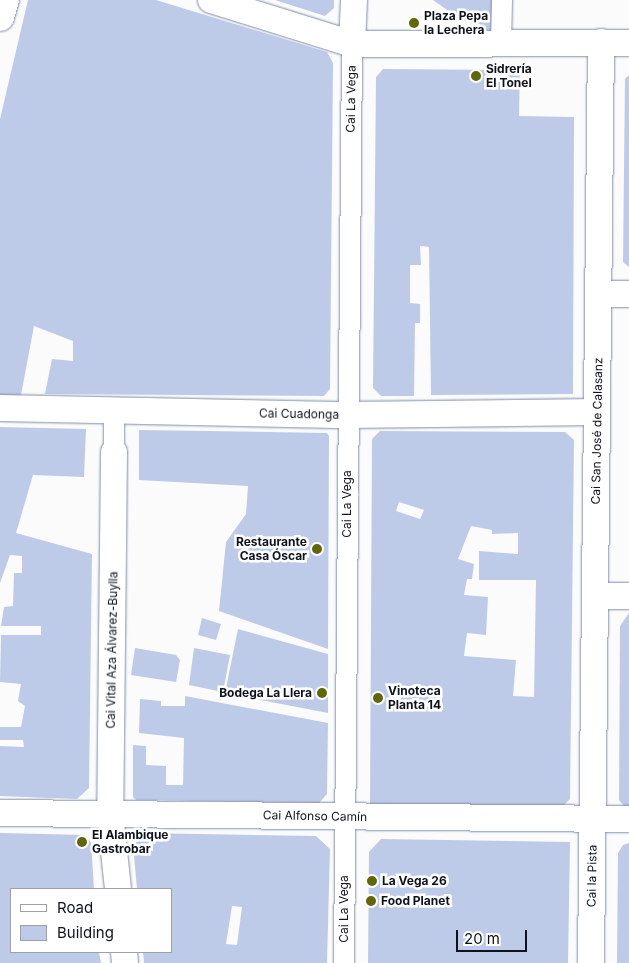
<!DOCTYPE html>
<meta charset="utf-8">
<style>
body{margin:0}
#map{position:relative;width:629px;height:963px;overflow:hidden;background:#fbfbfb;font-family:Inter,sans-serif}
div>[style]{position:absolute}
.building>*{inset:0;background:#bdcbe9}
.roads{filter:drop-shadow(0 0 1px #7e8ca8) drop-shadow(0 0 1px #7e8ca8)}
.pedestrian>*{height:20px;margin:-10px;padding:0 10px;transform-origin:10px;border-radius:10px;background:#fff}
.minor>*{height:26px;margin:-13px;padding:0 13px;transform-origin:13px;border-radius:13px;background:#fff}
.tertiary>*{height:28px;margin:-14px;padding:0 14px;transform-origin:14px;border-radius:14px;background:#fff}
.dots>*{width:14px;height:14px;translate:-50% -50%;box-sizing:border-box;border:2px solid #fff;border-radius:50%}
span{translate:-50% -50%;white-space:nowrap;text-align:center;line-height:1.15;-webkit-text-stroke:5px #fff;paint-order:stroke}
.poi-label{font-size:12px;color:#0e121d;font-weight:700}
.left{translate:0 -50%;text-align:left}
.right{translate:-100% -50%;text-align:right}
.street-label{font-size:12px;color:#0e121d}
.legend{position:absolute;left:10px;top:888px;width:162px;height:65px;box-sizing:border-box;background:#fff;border:1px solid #9fa0a5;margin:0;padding:6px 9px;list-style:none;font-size:15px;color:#0e121d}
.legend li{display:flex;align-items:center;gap:10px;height:25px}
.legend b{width:25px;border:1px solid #9fa0a5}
.scale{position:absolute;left:456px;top:930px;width:71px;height:22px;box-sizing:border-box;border:2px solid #0e121d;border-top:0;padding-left:6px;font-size:15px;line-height:18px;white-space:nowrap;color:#0e121d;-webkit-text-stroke:4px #fff;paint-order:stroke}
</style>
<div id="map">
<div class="building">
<div style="clip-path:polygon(28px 0,156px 0,327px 52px,333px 63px,330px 389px,324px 396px,45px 394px,52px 359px,73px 361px,73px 341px,34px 326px,21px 395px,0 395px,0 119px)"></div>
<div style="clip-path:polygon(275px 0,334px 0,334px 8px,325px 16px)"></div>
<div style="clip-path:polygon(433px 0,497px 0,491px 32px,457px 17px)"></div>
<div style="clip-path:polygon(383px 69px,520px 70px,519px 116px,574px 117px,573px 394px,431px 395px,429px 247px,420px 246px,421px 265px,410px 265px,410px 303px,420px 304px,420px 323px,415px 323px,414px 396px,381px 396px,373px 388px,376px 77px)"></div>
<div style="clip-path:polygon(629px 75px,629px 267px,623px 262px,625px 79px)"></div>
<div style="clip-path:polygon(0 427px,86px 429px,84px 477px,33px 475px,16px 533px,92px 554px,89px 788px,77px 799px,0 796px,0 746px,24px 747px,23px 740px,0 740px,0 727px,21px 727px,25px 706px,18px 701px,21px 684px,0 682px,1px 635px,41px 635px,41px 626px,1px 626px,4px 607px,13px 606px,14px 573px,22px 573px,22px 556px,10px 555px,0 583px)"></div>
<div style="clip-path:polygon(139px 430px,327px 433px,329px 436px,328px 649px,219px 611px,226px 542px,246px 514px,248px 486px,139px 480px)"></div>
<div style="clip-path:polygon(evenodd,380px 431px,565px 432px,574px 440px,570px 799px,563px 806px,370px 804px,372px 439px,380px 431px,399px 502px,424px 510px,420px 519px,396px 511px,399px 502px,380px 431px,471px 526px,492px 530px,492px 534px,518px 533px,518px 554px,479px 551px,479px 580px,536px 580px,534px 697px,513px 696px,516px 660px,464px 656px,467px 633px,486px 635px,488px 597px,464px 595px,467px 579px,472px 579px,474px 564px,458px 559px,471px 526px)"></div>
<div style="clip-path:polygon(629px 613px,629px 807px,625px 807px,619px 800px,620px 626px)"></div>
<div style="clip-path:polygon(202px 618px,221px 624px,216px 640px,198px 635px)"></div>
<div style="clip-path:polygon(238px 629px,328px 654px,328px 713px,225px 693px)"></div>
<div style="clip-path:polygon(135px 648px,176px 655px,180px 660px,176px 682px,131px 675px)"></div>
<div style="clip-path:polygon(194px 648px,230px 655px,223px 692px,189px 685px)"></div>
<div style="clip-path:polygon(185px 696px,328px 723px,327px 794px,319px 803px,136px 800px,133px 797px,133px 745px,146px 746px,146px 765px,166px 766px,166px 785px,183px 785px,184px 738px,139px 733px,140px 699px,161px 701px,161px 706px,185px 706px)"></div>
<div style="clip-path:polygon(0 833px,84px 835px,91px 842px,94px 889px,11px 889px,11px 952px,99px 952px,101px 963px,0 963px)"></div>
<div style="clip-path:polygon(evenodd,143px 833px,316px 836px,330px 849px,327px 963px,144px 963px,143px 952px,171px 952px,171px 889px,137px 889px,133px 844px,143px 833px,232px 906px,242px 907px,237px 945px,226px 944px,232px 906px)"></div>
<div style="clip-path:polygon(381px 839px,570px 842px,568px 963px,368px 963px,369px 852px)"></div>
<div style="clip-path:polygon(629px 843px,629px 963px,617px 963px,618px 853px,623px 845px)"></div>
</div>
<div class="roads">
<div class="pedestrian">
<div style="left:501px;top:42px;width:42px;rotate:-88.6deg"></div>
<div style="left:114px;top:452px;width:42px;rotate:-90deg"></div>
<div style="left:344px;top:963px;width:919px;rotate:-89.5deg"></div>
</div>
<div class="minor">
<div style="left:211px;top:0;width:148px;rotate:17.3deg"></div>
<div style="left:352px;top:44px;width:277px;rotate:-0.2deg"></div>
<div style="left:352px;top:44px;width:44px;rotate:-87.4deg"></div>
<div style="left:599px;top:294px;width:30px"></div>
<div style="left:0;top:408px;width:348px;rotate:1.2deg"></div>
<div style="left:348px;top:415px;width:249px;rotate:-0.7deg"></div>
<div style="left:114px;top:452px;width:362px;rotate:90.6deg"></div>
<div style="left:110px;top:814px;width:75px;rotate:83.9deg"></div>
<div style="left:595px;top:596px;width:34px"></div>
<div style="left:0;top:813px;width:629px;rotate:0.55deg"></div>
<div style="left:124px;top:952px;width:11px;rotate:85deg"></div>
<div style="left:591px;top:963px;width:921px;rotate:-89.38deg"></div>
</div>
<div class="tertiary">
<div style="left:0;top:17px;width:18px;rotate:-74deg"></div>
</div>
</div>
<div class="dots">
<div style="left:414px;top:23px;background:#606708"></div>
<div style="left:476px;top:76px;background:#606708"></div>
<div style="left:317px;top:549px;background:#606708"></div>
<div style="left:322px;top:693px;background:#606708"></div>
<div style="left:378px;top:698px;background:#606708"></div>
<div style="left:82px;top:842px;background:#606708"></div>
<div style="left:372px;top:881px;background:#606708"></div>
<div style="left:371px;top:901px;background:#606708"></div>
</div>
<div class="poi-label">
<span class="left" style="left:424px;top:23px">Plaza Pepa<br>la Lechera</span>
<span class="left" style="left:486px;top:76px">Sidrería<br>El Tonel</span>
<span class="right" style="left:307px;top:549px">Restaurante<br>Casa Óscar</span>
<span class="left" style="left:388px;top:698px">Vinoteca<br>Planta 14</span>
<span class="right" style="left:312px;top:693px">Bodega La Llera</span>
<span class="left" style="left:92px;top:842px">El Alambique<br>Gastrobar</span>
<span class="left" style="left:382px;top:881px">La Vega 26</span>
<span class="left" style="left:381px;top:901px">Food Planet</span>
</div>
<div class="street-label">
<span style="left:351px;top:99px;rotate:-89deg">Cai La Vega</span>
<span style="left:299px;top:414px;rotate:1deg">Cai Cuadonga</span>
<span style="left:597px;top:431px;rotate:-89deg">Cai San José de Calasanz</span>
<span style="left:347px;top:504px;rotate:-90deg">Cai La Vega</span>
<span style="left:112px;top:650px;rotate:-89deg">Cai Vital Aza Álvarez-Buylla</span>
<span style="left:315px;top:816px;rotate:1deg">Cai Alfonso Camín</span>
<span style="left:592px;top:876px;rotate:-89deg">Cai la Pista</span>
<span style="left:344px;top:909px;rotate:-90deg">Cai La Vega</span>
</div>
<ul class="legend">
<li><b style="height:6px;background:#fff"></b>Road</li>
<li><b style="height:14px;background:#bdcbe9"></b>Building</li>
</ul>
<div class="scale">20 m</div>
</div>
